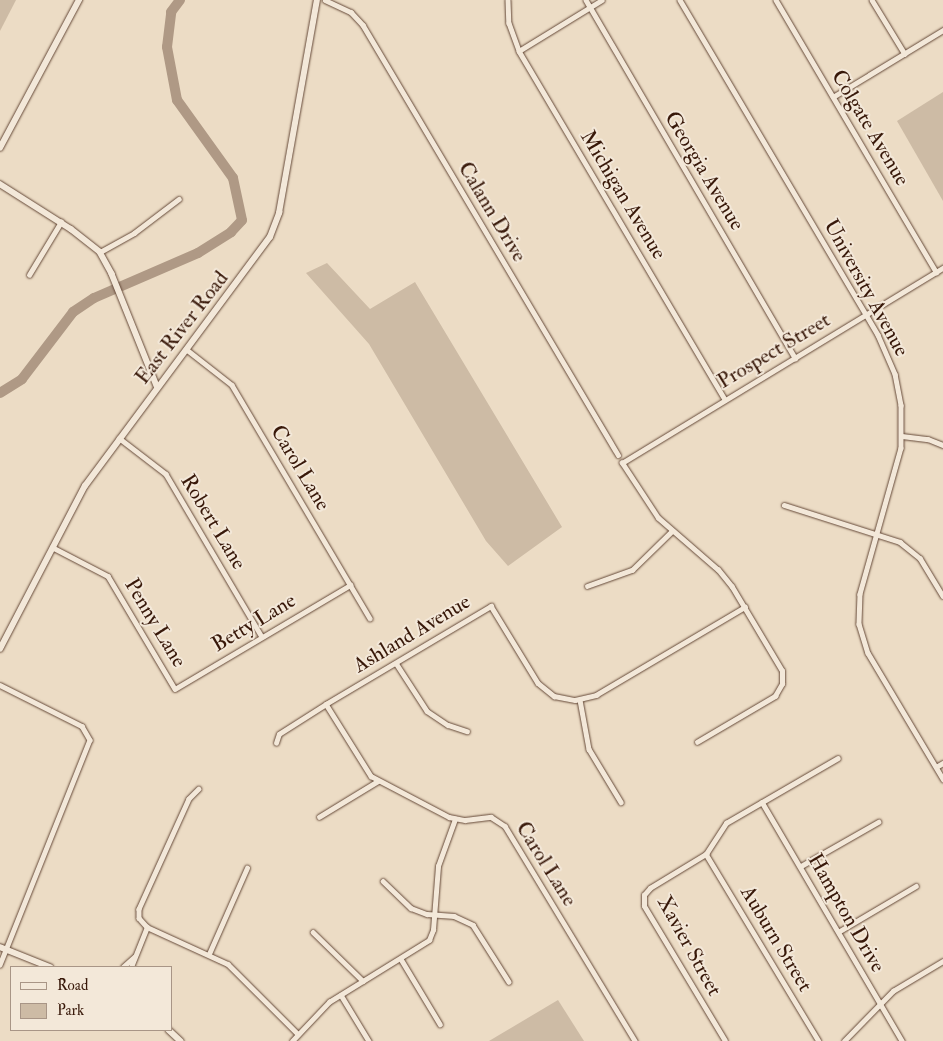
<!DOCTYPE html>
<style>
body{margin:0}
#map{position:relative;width:943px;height:1041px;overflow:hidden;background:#ecdcc5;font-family:"IM FELL Double Pica",serif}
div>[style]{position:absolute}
.green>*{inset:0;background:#cdbba5}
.river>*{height:10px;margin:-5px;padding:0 5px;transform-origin:5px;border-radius:5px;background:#af9985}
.roads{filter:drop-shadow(0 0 1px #654938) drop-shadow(0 0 1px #654938)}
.minor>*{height:4.5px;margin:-2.25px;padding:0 2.25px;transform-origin:2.25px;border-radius:2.25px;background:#f3e8d9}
.tertiary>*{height:5.5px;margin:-2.75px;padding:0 2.75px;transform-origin:2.75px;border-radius:2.75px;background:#f3e8d9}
span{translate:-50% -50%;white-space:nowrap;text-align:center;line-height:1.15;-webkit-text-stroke:4px #f3e8d9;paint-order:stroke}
.street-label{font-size:21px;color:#381809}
.legend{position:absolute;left:10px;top:966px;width:162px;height:65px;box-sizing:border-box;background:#f3e8d9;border:1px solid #a89586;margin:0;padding:6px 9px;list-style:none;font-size:15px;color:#381809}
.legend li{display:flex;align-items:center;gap:10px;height:25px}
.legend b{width:25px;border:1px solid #a89586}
</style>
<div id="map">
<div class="green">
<div style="clip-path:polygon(0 0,16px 0,0 31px)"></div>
<div style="clip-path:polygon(943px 92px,943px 201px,897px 121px)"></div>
<div style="clip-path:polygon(327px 263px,370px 309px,415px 282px,562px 527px,508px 566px,486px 541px,369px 344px,306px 273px)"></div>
<div style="clip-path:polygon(558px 1000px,584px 1041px,489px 1041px)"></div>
</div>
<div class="river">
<div style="left:0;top:393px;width:26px;rotate:-32deg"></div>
<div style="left:22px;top:379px;width:84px;rotate:-52.7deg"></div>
<div style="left:73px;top:312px;width:25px;rotate:-34deg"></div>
<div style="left:94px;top:298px;width:113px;rotate:-23.4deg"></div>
<div style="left:198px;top:253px;width:39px;rotate:-32deg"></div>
<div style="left:231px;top:232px;width:16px;rotate:-47deg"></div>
<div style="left:242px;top:220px;width:43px;rotate:-102.1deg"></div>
<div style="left:233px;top:178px;width:96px;rotate:-125.7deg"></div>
<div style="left:177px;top:100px;width:54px;rotate:-100.7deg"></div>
<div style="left:167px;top:47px;width:35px;rotate:-83deg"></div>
<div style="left:171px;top:12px;width:15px;rotate:-53deg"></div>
</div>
<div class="roads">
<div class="minor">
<div style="left:325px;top:0;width:29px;rotate:25deg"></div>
<div style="left:351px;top:12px;width:18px;rotate:47deg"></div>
<div style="left:363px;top:25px;width:500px;rotate:59.3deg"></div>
<div style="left:508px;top:0;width:23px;rotate:88deg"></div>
<div style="left:509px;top:23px;width:30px;rotate:70deg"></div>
<div style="left:519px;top:51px;width:405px;rotate:59.4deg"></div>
<div style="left:586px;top:0;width:415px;rotate:59.7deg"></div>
<div style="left:680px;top:0;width:389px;rotate:59.4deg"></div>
<div style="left:878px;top:335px;width:43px;rotate:66.4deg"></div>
<div style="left:895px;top:374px;width:32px;rotate:79deg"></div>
<div style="left:901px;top:405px;width:43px;rotate:90deg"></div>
<div style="left:901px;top:448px;width:152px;rotate:105.7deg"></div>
<div style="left:860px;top:594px;width:30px;rotate:92deg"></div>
<div style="left:859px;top:624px;width:30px;rotate:73deg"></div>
<div style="left:868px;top:653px;width:147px;rotate:59.2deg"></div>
<div style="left:776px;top:0;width:316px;rotate:59.5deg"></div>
<div style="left:872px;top:0;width:63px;rotate:58.6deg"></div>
<div style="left:519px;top:51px;width:97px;rotate:-31.6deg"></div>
<div style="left:833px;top:97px;width:129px;rotate:-31.3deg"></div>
<div style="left:100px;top:252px;width:39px;rotate:-29deg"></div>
<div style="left:134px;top:233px;width:56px;rotate:-37.1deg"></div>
<div style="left:29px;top:275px;width:62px;rotate:-58.9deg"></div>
<div style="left:186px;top:349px;width:58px;rotate:38deg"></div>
<div style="left:232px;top:385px;width:271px;rotate:59.4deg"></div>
<div style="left:902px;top:436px;width:26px;rotate:7deg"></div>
<div style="left:928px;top:439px;width:16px;rotate:22deg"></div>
<div style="left:119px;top:438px;width:59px;rotate:37.5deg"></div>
<div style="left:166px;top:474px;width:189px;rotate:59.5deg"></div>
<div style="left:784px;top:505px;width:122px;rotate:17.7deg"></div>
<div style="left:900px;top:542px;width:26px;rotate:39deg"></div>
<div style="left:920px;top:558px;width:44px;rotate:58.8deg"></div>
<div style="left:52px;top:547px;width:63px;rotate:27.4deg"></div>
<div style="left:108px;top:576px;width:131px;rotate:59.3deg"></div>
<div style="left:175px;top:689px;width:204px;rotate:-30.7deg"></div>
<div style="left:587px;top:586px;width:48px;rotate:-19.6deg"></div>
<div style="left:632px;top:570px;width:54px;rotate:-44.3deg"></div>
<div style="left:396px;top:663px;width:57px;rotate:57.1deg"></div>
<div style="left:427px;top:711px;width:25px;rotate:34deg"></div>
<div style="left:448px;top:725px;width:20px;rotate:18deg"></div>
<div style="left:0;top:685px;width:92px;rotate:26.6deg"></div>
<div style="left:82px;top:726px;width:16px;rotate:60deg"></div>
<div style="left:90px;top:740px;width:242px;rotate:111.8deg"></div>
<div style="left:580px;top:700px;width:50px;rotate:79.6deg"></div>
<div style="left:589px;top:749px;width:62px;rotate:58.9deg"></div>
<div style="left:326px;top:704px;width:85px;rotate:58deg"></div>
<div style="left:371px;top:776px;width:88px;rotate:27.7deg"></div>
<div style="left:449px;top:817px;width:16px;rotate:11deg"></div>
<div style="left:465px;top:820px;width:26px;rotate:-7deg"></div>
<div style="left:491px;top:817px;width:17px;rotate:33deg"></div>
<div style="left:505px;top:826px;width:251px;rotate:58.8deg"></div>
<div style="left:697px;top:742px;width:91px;rotate:-30.5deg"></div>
<div style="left:775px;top:696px;width:14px;rotate:-60deg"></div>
<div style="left:782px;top:684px;width:13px;rotate:-90deg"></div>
<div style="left:782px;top:671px;width:98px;rotate:-120.8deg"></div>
<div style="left:732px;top:587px;width:22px;rotate:-129deg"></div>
<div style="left:718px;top:570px;width:79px;rotate:-139.1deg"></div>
<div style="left:658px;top:518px;width:66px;rotate:-123.2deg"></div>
<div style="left:622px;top:463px;width:376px;rotate:-31.3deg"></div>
<div style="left:276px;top:743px;width:9px;rotate:-72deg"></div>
<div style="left:279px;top:734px;width:56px;rotate:-32.6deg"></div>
<div style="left:326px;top:704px;width:192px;rotate:-30.7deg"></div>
<div style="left:491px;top:606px;width:90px;rotate:58.6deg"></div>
<div style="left:538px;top:683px;width:21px;rotate:39deg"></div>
<div style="left:554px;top:696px;width:21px;rotate:11deg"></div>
<div style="left:575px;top:700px;width:22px;rotate:-13deg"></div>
<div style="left:596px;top:695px;width:173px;rotate:-30.6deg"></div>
<div style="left:936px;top:767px;width:8px;rotate:-30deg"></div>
<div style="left:199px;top:789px;width:14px;rotate:135deg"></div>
<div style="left:189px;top:799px;width:121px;rotate:114.4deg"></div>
<div style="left:139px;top:909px;width:9px;rotate:90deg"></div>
<div style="left:139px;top:918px;width:12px;rotate:48deg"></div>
<div style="left:147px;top:927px;width:89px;rotate:24.6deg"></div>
<div style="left:228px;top:964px;width:99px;rotate:45deg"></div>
<div style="left:762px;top:802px;width:277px;rotate:59.6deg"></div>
<div style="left:319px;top:817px;width:69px;rotate:-31.4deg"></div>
<div style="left:706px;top:854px;width:218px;rotate:58.9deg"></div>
<div style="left:801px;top:866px;width:89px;rotate:-29.7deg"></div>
<div style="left:383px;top:881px;width:39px;rotate:44deg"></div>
<div style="left:411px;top:908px;width:17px;rotate:21deg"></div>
<div style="left:427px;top:914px;width:27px;rotate:4deg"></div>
<div style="left:454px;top:916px;width:21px;rotate:25deg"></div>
<div style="left:473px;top:925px;width:67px;rotate:57.7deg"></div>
<div style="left:840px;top:931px;width:88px;rotate:-30.6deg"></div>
<div style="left:313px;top:932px;width:70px;rotate:44.4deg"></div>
<div style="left:209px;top:954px;width:94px;rotate:-66.2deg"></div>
<div style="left:401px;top:959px;width:76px;rotate:59deg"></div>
<div style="left:123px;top:967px;width:15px;rotate:-42deg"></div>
<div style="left:131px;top:967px;width:43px;rotate:-68.2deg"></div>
<div style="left:341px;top:995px;width:54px;rotate:58.7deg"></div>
<div style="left:292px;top:1041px;width:54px;rotate:-46.5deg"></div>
<div style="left:329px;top:1002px;width:118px;rotate:-31.8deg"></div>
<div style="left:429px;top:940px;width:11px;rotate:-68deg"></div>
<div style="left:433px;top:930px;width:64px;rotate:-85.5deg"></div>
<div style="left:438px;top:866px;width:50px;rotate:-70.1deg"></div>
<div style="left:725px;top:1041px;width:157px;rotate:-121deg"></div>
<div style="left:644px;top:906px;width:11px;rotate:-90deg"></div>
<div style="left:644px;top:895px;width:9px;rotate:-49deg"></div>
<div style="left:650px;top:888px;width:66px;rotate:-31.3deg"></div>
<div style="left:706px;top:854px;width:37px;rotate:-57deg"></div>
<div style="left:726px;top:823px;width:129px;rotate:-30.1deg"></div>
<div style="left:844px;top:1041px;width:70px;rotate:-45.6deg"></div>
<div style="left:893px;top:991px;width:58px;rotate:-31deg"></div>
</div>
<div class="tertiary">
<div style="left:0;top:148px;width:168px;rotate:-61.9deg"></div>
<div style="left:0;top:184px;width:84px;rotate:32.4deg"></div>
<div style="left:71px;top:229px;width:37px;rotate:38deg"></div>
<div style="left:100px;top:252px;width:25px;rotate:61deg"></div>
<div style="left:112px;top:274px;width:121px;rotate:68.1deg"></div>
<div style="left:0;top:649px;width:184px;rotate:-62.5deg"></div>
<div style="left:85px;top:486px;width:310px;rotate:-53.4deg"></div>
<div style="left:270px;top:237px;width:26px;rotate:-69deg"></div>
<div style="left:279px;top:213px;width:216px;rotate:-79.9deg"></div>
<div style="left:0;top:947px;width:54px;rotate:21.8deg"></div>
<div style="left:169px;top:1030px;width:16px;rotate:43deg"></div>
</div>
</div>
<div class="street-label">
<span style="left:870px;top:128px;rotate:59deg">Colgate Avenue</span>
<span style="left:704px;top:171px;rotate:59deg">Georgia Avenue</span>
<span style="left:623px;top:195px;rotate:59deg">Michigan Avenue</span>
<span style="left:492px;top:212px;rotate:59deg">Calann Drive</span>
<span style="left:866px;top:288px;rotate:61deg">University Avenue</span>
<span style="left:182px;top:328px;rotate:-52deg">East River Road</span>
<span style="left:774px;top:351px;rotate:-31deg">Prospect Street</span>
<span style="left:300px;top:468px;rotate:59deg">Carol Lane</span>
<span style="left:213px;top:522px;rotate:59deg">Robert Lane</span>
<span style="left:155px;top:623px;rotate:59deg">Penny Lane</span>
<span style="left:254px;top:623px;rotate:-31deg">Betty Lane</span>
<span style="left:412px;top:634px;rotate:-31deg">Ashland Avenue</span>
<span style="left:546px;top:864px;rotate:58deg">Carol Lane</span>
<span style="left:846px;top:913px;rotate:60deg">Hampton Drive</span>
<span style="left:776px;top:939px;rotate:59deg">Auburn Street</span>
<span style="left:689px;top:946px;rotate:61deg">Xavier Street</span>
</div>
<ul class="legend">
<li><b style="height:6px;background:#f3e8d9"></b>Road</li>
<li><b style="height:14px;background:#cdbba5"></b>Park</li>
</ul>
</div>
